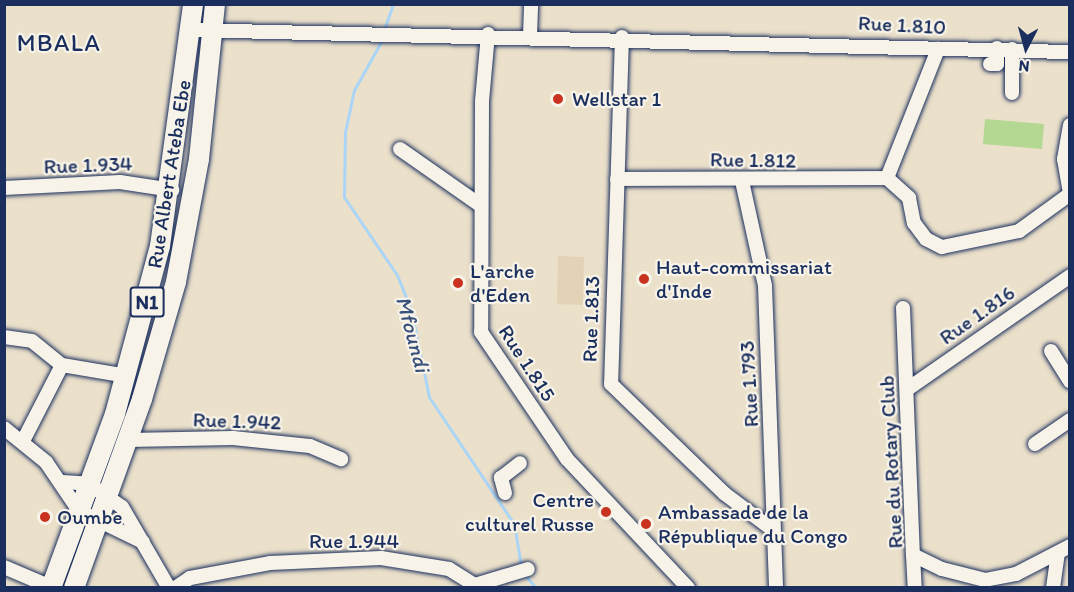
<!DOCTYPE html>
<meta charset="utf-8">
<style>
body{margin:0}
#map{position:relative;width:1074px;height:592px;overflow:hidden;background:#ebe0ca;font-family:Itim,sans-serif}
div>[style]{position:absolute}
.built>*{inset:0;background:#e3d2b5}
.green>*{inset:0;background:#b4d892}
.stream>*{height:3px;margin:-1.5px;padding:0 1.5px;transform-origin:1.5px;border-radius:1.5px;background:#abd5f6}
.roads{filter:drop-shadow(0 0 2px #1b2f5e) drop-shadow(0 0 2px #1b2f5e)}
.minor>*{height:14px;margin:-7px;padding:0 7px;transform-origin:7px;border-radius:7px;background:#f7f3e8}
.highway>*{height:20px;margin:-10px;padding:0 10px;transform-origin:10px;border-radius:10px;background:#f7f3e8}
.dots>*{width:16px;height:16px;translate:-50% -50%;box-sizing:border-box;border:3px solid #f7f3e8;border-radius:50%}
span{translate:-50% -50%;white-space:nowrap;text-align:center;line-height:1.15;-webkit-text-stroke:4.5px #f7f3e8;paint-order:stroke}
.shield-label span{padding:2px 4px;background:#f7f3e8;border:2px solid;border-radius:4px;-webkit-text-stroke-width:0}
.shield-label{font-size:20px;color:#1b2f5e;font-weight:700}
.street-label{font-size:21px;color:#1b2f5e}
.poi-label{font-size:21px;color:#1b2f5e}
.left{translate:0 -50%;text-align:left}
.right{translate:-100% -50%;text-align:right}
.water-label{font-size:22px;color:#38507c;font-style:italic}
.quarter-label{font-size:24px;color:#1b2f5e;letter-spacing:1.5px}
.frame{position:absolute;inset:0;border:6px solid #1b2f5e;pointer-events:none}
.north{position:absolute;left:996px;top:18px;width:60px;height:60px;-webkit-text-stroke:4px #f7f3e8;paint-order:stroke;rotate:186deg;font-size:16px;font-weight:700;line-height:24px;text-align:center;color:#1b2f5e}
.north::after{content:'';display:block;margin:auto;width:21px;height:27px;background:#1b2f5e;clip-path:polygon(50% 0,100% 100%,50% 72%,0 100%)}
</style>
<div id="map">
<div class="built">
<div style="clip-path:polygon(558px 256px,584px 257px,583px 305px,557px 304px)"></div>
</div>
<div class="green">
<div style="clip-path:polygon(985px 119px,1044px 124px,1042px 149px,983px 144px)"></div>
</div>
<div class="stream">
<div style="left:384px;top:30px;width:28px;rotate:-71deg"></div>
<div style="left:382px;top:40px;width:57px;rotate:119.2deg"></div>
<div style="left:354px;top:90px;width:43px;rotate:102.1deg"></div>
<div style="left:345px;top:132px;width:65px;rotate:90.9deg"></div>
<div style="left:344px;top:197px;width:94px;rotate:55.8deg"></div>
<div style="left:397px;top:275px;width:38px;rotate:68deg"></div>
<div style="left:411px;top:310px;width:89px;rotate:78.3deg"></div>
<div style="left:429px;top:397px;width:153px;rotate:56.2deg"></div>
<div style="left:514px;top:524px;width:43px;rotate:80.5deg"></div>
<div style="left:524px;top:574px;width:18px;rotate:49deg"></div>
</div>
<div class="roads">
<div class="minor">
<div style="left:192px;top:30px;width:878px;rotate:1.44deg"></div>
<div style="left:488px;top:34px;width:67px;rotate:95.1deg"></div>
<div style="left:482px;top:101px;width:231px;rotate:90.2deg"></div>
<div style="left:481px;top:332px;width:153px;rotate:55.9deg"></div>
<div style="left:567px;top:459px;width:177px;rotate:46.8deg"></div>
<div style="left:530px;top:36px;width:32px;rotate:-88deg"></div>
<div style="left:622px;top:37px;width:347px;rotate:91.8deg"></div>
<div style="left:611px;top:384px;width:158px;rotate:44deg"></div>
<div style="left:725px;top:494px;width:60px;rotate:36.9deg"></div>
<div style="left:1012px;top:49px;width:44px;rotate:90deg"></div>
<div style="left:990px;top:64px;width:7px"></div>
<div style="left:997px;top:64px;width:16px;rotate:-90deg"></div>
<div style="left:1070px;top:125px;width:35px;rotate:100deg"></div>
<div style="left:1064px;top:159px;width:34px;rotate:80deg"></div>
<div style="left:400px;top:149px;width:98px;rotate:35deg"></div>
<div style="left:887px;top:178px;width:30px;rotate:42deg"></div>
<div style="left:909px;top:198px;width:25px;rotate:79deg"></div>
<div style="left:914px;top:223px;width:20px;rotate:53deg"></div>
<div style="left:926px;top:239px;width:18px;rotate:27deg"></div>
<div style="left:942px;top:247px;width:79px;rotate:-11.7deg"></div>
<div style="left:1019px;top:231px;width:63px;rotate:-36deg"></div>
<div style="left:887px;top:178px;width:139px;rotate:-68.4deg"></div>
<div style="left:617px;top:179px;width:270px;rotate:-0.2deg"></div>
<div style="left:742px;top:181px;width:107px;rotate:77.6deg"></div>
<div style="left:765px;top:286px;width:302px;rotate:87.9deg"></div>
<div style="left:4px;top:188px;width:116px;rotate:-3deg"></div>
<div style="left:120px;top:182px;width:53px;rotate:8.7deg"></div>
<div style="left:903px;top:308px;width:247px;rotate:87.7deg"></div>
<div style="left:913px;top:555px;width:32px;rotate:26deg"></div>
<div style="left:942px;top:569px;width:44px;rotate:14.3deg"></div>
<div style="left:985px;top:580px;width:32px;rotate:-11deg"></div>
<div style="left:1016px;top:574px;width:61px;rotate:-27.4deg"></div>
<div style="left:4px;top:337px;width:28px;rotate:8deg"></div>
<div style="left:32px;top:341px;width:38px;rotate:39deg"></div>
<div style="left:62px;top:365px;width:66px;rotate:9.6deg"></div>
<div style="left:1051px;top:351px;width:36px;rotate:58deg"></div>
<div style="left:909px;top:388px;width:196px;rotate:-34.8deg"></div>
<div style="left:4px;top:428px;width:54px;rotate:39deg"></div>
<div style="left:46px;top:462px;width:59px;rotate:56deg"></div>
<div style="left:79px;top:511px;width:71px;rotate:25.8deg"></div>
<div style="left:128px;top:440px;width:105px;rotate:-1.1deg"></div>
<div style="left:233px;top:438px;width:77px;rotate:5.9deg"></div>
<div style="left:310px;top:446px;width:34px;rotate:23deg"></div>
<div style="left:23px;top:441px;width:85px;rotate:-62.8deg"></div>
<div style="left:1035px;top:444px;width:42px;rotate:-34.4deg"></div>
<div style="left:63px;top:482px;width:26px;rotate:4deg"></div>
<div style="left:89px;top:484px;width:40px;rotate:34.9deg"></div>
<div style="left:122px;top:507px;width:94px;rotate:59.9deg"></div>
<div style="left:505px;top:493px;width:16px;rotate:-105deg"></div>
<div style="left:501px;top:478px;width:24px;rotate:-38deg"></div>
<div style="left:913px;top:555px;width:33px;rotate:87deg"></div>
<div style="left:4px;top:567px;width:51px;rotate:23.1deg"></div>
<div style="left:175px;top:588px;width:18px;rotate:-34deg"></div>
<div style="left:190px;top:578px;width:81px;rotate:-10.6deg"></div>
<div style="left:270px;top:563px;width:111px;rotate:-2.6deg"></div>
<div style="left:381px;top:558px;width:69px;rotate:9.2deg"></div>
<div style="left:449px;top:569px;width:31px;rotate:32deg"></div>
<div style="left:475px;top:585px;width:55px;rotate:-16.8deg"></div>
<div style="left:1053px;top:588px;width:35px;rotate:-82deg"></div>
</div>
<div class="highway">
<div style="left:51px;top:588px;width:185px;rotate:-69.8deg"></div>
<div style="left:115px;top:414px;width:174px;rotate:-75deg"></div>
<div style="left:160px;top:246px;width:244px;rotate:-82.2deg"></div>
<div style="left:74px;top:588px;width:201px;rotate:-70.2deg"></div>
<div style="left:142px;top:399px;width:122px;rotate:-73.8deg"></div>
<div style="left:176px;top:282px;width:125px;rotate:-79.4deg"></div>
<div style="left:199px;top:159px;width:156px;rotate:-84.1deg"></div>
</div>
</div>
<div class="dots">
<div style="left:558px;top:99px;background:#c8321e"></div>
<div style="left:644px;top:279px;background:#c8321e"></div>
<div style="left:458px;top:283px;background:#c8321e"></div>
<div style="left:606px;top:512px;background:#c8321e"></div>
<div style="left:45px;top:517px;background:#c8321e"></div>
<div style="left:646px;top:524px;background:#c8321e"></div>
</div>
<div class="shield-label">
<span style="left:147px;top:302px">N1</span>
</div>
<div class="street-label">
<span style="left:902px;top:25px;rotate:3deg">Rue 1.810</span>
<span style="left:753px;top:160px;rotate:1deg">Rue 1.812</span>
<span style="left:88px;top:165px;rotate:-2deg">Rue 1.934</span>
<span style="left:169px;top:174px;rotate:-81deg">Rue Albert Ateba Ebe</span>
<span style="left:977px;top:315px;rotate:-35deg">Rue 1.816</span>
<span style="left:591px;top:319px;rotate:-88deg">Rue 1.813</span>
<span style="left:527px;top:363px;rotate:57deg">Rue 1.815</span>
<span style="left:749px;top:384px;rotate:-93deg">Rue 1.793</span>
<span style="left:237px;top:421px;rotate:2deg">Rue 1.942</span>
<span style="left:891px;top:462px;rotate:-93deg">Rue du Rotary Club</span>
<span style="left:354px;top:541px">Rue 1.944</span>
</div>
<div class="poi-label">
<span class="left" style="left:572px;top:99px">Wellstar 1</span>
<span class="left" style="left:656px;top:279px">Haut-commissariat<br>d'Inde</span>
<span class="left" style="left:470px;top:283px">L'arche<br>d'Eden</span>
<span class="right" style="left:594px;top:512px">Centre<br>culturel Russe</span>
<span class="left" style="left:658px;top:524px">Ambassade de la<br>République du Congo</span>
<span class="left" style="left:57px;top:517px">Oumbe</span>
</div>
<div class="water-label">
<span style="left:413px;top:334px;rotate:75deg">Mfoundi</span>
</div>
<div class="quarter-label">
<span style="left:59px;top:43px">MBALA</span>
</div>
<div class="frame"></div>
<div class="north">N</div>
</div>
